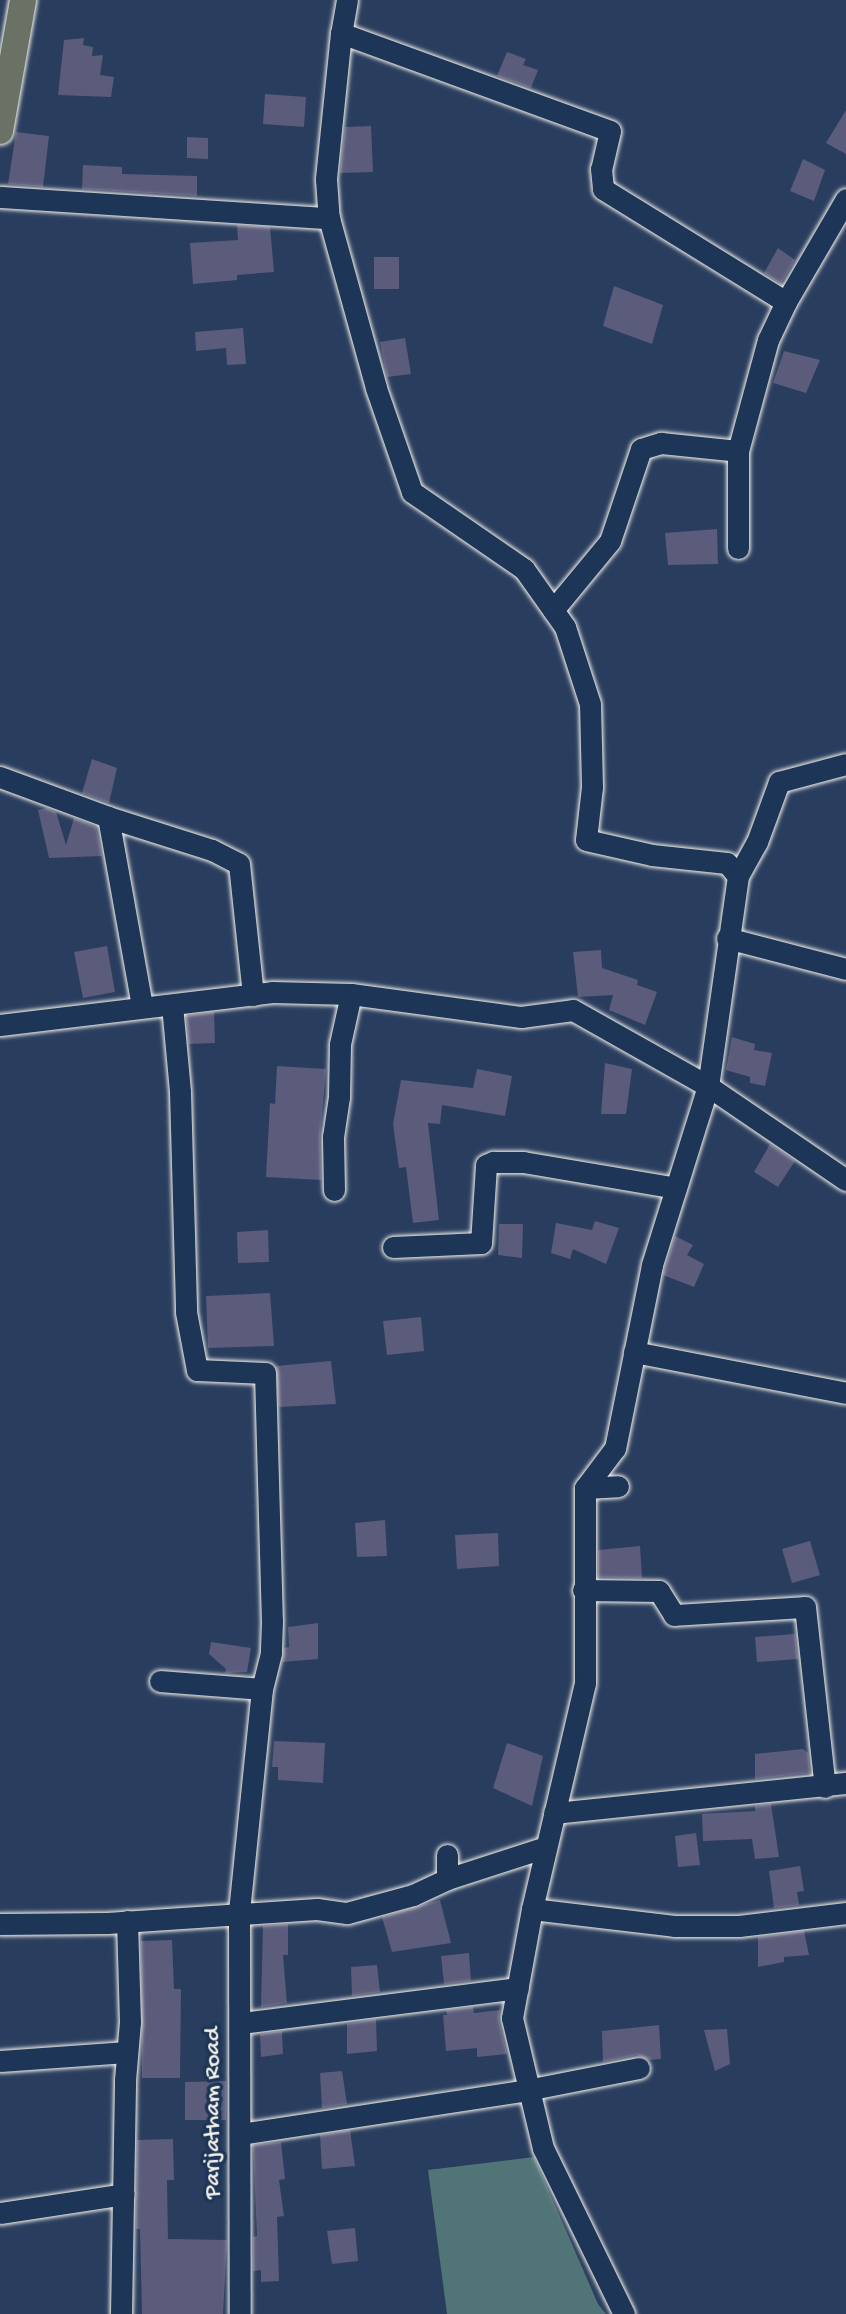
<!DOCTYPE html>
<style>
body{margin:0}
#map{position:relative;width:846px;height:2314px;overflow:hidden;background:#293d5e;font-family:"Gochi Hand",sans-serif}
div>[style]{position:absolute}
.green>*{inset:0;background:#517576}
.building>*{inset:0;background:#5b5b7c}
.roads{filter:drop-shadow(0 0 2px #f4f1e8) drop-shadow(0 0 2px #f4f1e8)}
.minor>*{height:21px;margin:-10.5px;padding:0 10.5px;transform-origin:10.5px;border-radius:10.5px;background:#1d3557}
.major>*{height:26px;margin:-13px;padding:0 13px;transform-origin:13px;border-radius:13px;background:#6a7266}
span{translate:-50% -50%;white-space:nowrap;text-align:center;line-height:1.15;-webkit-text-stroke:7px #1d3557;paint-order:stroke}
.street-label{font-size:24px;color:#f4f1e8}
</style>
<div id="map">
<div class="green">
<div style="clip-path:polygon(534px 2157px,598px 2304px,606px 2314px,447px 2314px,428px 2170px)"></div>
</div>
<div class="building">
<div style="clip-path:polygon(84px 38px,83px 45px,93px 47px,92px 56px,103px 55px,100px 75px,114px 77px,111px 97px,58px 95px,64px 40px)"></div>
<div style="clip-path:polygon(507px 52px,526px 59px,523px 65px,538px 70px,531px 88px,497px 76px)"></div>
<div style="clip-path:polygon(265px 94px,306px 97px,304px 127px,263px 124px)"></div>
<div style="clip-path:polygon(846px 110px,846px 154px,826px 143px)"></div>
<div style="clip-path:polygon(371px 126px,373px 172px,340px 173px,345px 127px)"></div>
<div style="clip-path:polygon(16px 132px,49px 136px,43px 187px,8px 184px)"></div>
<div style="clip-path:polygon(187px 137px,208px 138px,208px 159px,187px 158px)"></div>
<div style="clip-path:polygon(803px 159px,825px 170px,814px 201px,790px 191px)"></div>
<div style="clip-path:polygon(83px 165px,122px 167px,122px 174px,197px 176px,197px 196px,82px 189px)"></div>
<div style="clip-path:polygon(237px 225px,270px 227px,274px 272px,237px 275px,237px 280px,193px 284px,190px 243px,238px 240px)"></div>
<div style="clip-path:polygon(778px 248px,795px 260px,781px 284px,764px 273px)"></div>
<div style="clip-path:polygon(374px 257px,399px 257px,399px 289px,374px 289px)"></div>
<div style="clip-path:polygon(614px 286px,663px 305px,652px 344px,603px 326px)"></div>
<div style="clip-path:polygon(243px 328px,246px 364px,227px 365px,226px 348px,196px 351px,195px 332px)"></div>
<div style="clip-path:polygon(405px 338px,411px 374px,387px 377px,380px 342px)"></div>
<div style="clip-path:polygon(784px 351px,820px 360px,806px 393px,773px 383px)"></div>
<div style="clip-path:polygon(717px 529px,718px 564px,668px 565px,665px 533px)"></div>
<div style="clip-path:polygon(92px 759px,117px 768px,109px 803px,82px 793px)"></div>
<div style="clip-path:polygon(47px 808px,56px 812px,66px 845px,74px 818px,96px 827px,102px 856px,49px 858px,38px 810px)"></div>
<div style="clip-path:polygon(107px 946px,115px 992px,83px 998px,74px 952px)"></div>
<div style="clip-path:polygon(601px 950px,602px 968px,638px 980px,637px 985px,657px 992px,645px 1025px,609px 1010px,613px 995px,578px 997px,573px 952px)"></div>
<div style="clip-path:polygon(214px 1012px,215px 1043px,189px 1044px,186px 1016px)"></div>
<div style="clip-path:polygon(732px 1037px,755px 1044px,754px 1050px,772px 1053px,765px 1086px,750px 1083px,750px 1077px,726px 1070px)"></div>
<div style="clip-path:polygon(605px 1063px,632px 1069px,626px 1114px,601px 1114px)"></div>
<div style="clip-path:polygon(277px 1066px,326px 1069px,320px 1137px,321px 1180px,266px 1177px,270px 1103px,275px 1104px)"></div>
<div style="clip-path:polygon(477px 1069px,512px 1076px,505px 1116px,442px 1105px,440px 1124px,428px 1123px,439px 1220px,413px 1223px,406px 1167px,399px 1168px,393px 1124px,401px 1080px,473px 1088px)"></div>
<div style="clip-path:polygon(770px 1144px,795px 1161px,778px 1187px,754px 1172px)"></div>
<div style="clip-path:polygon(595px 1221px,619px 1228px,606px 1264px,573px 1249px,570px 1259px,551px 1253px,556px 1223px,592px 1230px)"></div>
<div style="clip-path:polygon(499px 1224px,523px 1224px,522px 1258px,498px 1255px)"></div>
<div style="clip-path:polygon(268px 1230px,269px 1262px,238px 1263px,237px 1232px)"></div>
<div style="clip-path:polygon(675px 1236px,693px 1245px,687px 1255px,704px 1264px,694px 1287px,663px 1275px)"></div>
<div style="clip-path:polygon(270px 1293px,274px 1346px,208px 1348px,206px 1296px)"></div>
<div style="clip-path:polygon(421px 1317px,424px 1351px,387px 1355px,383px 1321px)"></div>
<div style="clip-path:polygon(331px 1361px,336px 1404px,279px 1407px,276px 1366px)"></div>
<div style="clip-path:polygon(385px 1520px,387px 1556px,357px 1557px,355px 1523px)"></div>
<div style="clip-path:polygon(498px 1533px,499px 1566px,457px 1569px,455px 1535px)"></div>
<div style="clip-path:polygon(810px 1541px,820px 1575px,792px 1583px,782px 1549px)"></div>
<div style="clip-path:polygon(640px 1546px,642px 1578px,598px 1577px,598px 1550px)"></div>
<div style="clip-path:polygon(318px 1623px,318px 1659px,282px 1662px,284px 1648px,289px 1647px,288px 1627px)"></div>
<div style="clip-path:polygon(795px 1634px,798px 1659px,757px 1662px,755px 1637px)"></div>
<div style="clip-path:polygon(211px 1642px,251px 1648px,247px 1672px,225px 1673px,226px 1669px,209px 1654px)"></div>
<div style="clip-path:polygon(274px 1741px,325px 1743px,323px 1783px,278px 1780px,278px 1767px,272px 1767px)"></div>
<div style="clip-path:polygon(507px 1743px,543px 1756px,532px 1806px,493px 1788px)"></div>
<div style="clip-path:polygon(803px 1749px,808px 1753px,810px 1773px,755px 1779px,755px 1754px)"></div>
<div style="clip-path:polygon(771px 1804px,779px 1857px,755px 1859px,752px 1839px,703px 1841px,702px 1814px,755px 1811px,755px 1806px)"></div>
<div style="clip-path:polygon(696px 1833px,700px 1865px,678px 1867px,675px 1836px)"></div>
<div style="clip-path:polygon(800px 1866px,804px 1891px,797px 1892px,799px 1905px,774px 1908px,769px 1871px)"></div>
<div style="clip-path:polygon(440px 1900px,451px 1943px,392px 1952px,382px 1917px)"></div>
<div style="clip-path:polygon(288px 1924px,288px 1955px,283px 1955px,287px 2003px,261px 2007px,263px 1926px)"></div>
<div style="clip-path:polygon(804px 1931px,809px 1955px,784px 1957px,784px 1962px,758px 1967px,758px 1937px)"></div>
<div style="clip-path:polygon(172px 1940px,174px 1989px,181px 1989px,180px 2078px,142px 2078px,141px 1941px)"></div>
<div style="clip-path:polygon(469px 1953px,471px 1981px,444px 1984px,441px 1956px)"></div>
<div style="clip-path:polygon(377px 1965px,380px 1992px,352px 1996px,351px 1967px)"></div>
<div style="clip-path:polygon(473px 2007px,474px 2013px,500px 2010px,499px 2021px,507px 2054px,477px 2057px,477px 2048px,446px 2051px,443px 2015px,447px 2015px,446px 2010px)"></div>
<div style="clip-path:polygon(376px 2019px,377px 2051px,347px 2054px,347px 2024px)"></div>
<div style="clip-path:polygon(659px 2025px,661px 2059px,649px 2060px,637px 2055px,603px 2062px,602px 2031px)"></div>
<div style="clip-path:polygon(727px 2029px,730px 2064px,715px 2071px,704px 2030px)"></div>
<div style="clip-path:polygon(282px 2031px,283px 2054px,261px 2057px,260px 2034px)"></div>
<div style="clip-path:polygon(342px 2071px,347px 2104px,322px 2108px,320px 2073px)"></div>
<div style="clip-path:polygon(226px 2081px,226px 2120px,185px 2120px,185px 2082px)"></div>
<div style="clip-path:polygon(350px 2130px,355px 2166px,322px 2169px,320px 2135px)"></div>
<div style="clip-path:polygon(173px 2139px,174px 2180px,167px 2180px,168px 2239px,227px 2240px,223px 2314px,142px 2314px,140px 2229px,136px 2229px,137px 2140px)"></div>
<div style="clip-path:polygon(281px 2142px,285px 2179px,279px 2180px,284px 2216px,277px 2217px,279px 2281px,261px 2282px,261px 2270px,253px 2271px,253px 2237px,257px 2236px,253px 2145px)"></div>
<div style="clip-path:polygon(355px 2228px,358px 2261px,332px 2264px,327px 2231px)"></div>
</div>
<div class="roads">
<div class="minor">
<div style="left:347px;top:0;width:34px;rotate:100deg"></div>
<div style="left:341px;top:33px;width:147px;rotate:95.9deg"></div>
<div style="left:326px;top:179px;width:39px;rotate:86deg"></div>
<div style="left:329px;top:218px;width:176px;rotate:74.5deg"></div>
<div style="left:376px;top:388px;width:110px;rotate:70.9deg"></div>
<div style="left:412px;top:492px;width:136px;rotate:34.5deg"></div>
<div style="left:524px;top:569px;width:71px;rotate:54.7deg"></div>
<div style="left:565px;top:627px;width:81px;rotate:72deg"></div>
<div style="left:590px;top:704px;width:83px;rotate:88.6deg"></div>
<div style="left:592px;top:787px;width:53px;rotate:96.5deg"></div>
<div style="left:586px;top:840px;width:68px;rotate:12.8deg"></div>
<div style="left:652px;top:855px;width:75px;rotate:6.1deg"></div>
<div style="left:727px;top:863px;width:17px;rotate:50deg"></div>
<div style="left:738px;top:876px;width:212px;rotate:98.1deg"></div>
<div style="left:708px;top:1086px;width:188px;rotate:107.4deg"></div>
<div style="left:652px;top:1265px;width:187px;rotate:101.4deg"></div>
<div style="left:615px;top:1448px;width:50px;rotate:126.9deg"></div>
<div style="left:585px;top:1488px;width:195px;rotate:90deg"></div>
<div style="left:585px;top:1683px;width:232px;rotate:103.2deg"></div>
<div style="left:532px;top:1909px;width:111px;rotate:100.4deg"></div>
<div style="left:512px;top:2018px;width:134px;rotate:76.6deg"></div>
<div style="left:543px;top:2148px;width:185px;rotate:64deg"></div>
<div style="left:341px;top:33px;width:286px;rotate:20deg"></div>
<div style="left:610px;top:131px;width:39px;rotate:103deg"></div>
<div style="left:601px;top:169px;width:20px;rotate:84deg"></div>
<div style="left:603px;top:189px;width:215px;rotate:31.7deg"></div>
<div style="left:0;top:197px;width:330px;rotate:3.7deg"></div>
<div style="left:738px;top:548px;width:97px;rotate:-90deg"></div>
<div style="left:738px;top:451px;width:115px;rotate:-74.9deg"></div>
<div style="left:768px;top:340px;width:42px;rotate:-64.7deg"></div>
<div style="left:786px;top:302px;width:119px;rotate:-59.8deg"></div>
<div style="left:553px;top:610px;width:89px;rotate:-50.4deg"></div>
<div style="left:610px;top:541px;width:97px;rotate:-71.4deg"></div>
<div style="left:641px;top:449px;width:21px;rotate:-17deg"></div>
<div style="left:661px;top:443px;width:77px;rotate:5.9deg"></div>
<div style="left:0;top:777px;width:115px;rotate:20.3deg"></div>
<div style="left:108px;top:817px;width:109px;rotate:17.6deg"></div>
<div style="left:212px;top:850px;width:30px;rotate:27deg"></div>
<div style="left:239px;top:864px;width:132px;rotate:83.9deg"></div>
<div style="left:108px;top:817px;width:192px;rotate:79.8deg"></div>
<div style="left:738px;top:876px;width:39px;rotate:-61deg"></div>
<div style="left:757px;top:842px;width:64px;rotate:-69.9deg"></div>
<div style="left:779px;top:782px;width:69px;rotate:-15deg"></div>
<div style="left:727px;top:938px;width:123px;rotate:14.6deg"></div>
<div style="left:172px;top:1005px;width:87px;rotate:84.7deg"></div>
<div style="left:180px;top:1092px;width:220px;rotate:88.4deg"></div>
<div style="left:186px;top:1312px;width:59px;rotate:79.3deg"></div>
<div style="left:197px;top:1370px;width:68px;rotate:2.5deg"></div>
<div style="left:265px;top:1373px;width:248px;rotate:88.4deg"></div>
<div style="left:272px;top:1621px;width:32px;rotate:92deg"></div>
<div style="left:271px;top:1653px;width:37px;rotate:104deg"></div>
<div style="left:262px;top:1689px;width:225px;rotate:95.9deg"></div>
<div style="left:239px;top:1913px;width:401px;rotate:89.9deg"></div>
<div style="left:0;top:1025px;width:274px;rotate:-6.9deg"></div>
<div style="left:272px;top:992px;width:79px;rotate:1.5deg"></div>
<div style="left:351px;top:994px;width:172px;rotate:7.7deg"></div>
<div style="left:521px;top:1017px;width:52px;rotate:-7.7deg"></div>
<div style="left:573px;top:1010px;width:155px;rotate:29.4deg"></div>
<div style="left:708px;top:1086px;width:167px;rotate:34.3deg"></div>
<div style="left:334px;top:1190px;width:53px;rotate:-91.1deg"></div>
<div style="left:333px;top:1137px;width:40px;rotate:-81.5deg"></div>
<div style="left:339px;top:1097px;width:53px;rotate:-88.9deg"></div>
<div style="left:340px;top:1044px;width:51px;rotate:-77.6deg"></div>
<div style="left:393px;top:1247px;width:88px;rotate:-2.6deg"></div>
<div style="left:481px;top:1243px;width:78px;rotate:-86.3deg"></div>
<div style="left:486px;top:1165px;width:8px;rotate:-23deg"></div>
<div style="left:493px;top:1162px;width:30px"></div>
<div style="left:523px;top:1162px;width:155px;rotate:9.6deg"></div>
<div style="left:634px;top:1352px;width:216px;rotate:10.9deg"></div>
<div style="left:585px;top:1488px;width:33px;rotate:-3deg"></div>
<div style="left:583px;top:1590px;width:76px;rotate:0.8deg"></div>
<div style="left:659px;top:1591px;width:28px;rotate:58deg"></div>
<div style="left:674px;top:1615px;width:131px;rotate:-3.5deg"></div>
<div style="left:805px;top:1607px;width:181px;rotate:83.7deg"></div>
<div style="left:160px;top:1681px;width:102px;rotate:4.5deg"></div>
<div style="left:554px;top:1813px;width:294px;rotate:-5.9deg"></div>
<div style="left:447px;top:1879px;width:24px;rotate:-90deg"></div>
<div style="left:532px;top:1909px;width:143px;rotate:6.8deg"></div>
<div style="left:674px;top:1926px;width:65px"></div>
<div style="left:739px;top:1926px;width:108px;rotate:-6.9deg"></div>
<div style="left:0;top:1924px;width:107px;rotate:-0.5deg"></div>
<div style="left:107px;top:1923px;width:210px;rotate:-3.8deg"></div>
<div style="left:317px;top:1909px;width:30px;rotate:8deg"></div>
<div style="left:347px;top:1913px;width:68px;rotate:-15.3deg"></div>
<div style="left:413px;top:1895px;width:38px;rotate:-25deg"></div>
<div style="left:447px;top:1879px;width:104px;rotate:-17.9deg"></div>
<div style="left:241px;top:2023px;width:279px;rotate:-7.2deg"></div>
<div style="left:0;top:2061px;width:127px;rotate:-4.1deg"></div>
<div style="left:240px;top:2134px;width:290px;rotate:-8.7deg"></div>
<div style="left:527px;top:2090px;width:114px;rotate:-11.1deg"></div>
<div style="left:0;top:2213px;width:125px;rotate:-8.7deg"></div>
<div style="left:121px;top:2314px;width:234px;rotate:-89deg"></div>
<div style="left:125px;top:2080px;width:58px;rotate:-85.1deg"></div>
<div style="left:130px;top:2022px;width:101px;rotate:-91.7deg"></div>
</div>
<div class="major">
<div style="left:0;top:131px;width:133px;rotate:-80deg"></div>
</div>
</div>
<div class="street-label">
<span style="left:214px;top:2113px;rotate:-90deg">Parijatham Road</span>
</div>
</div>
